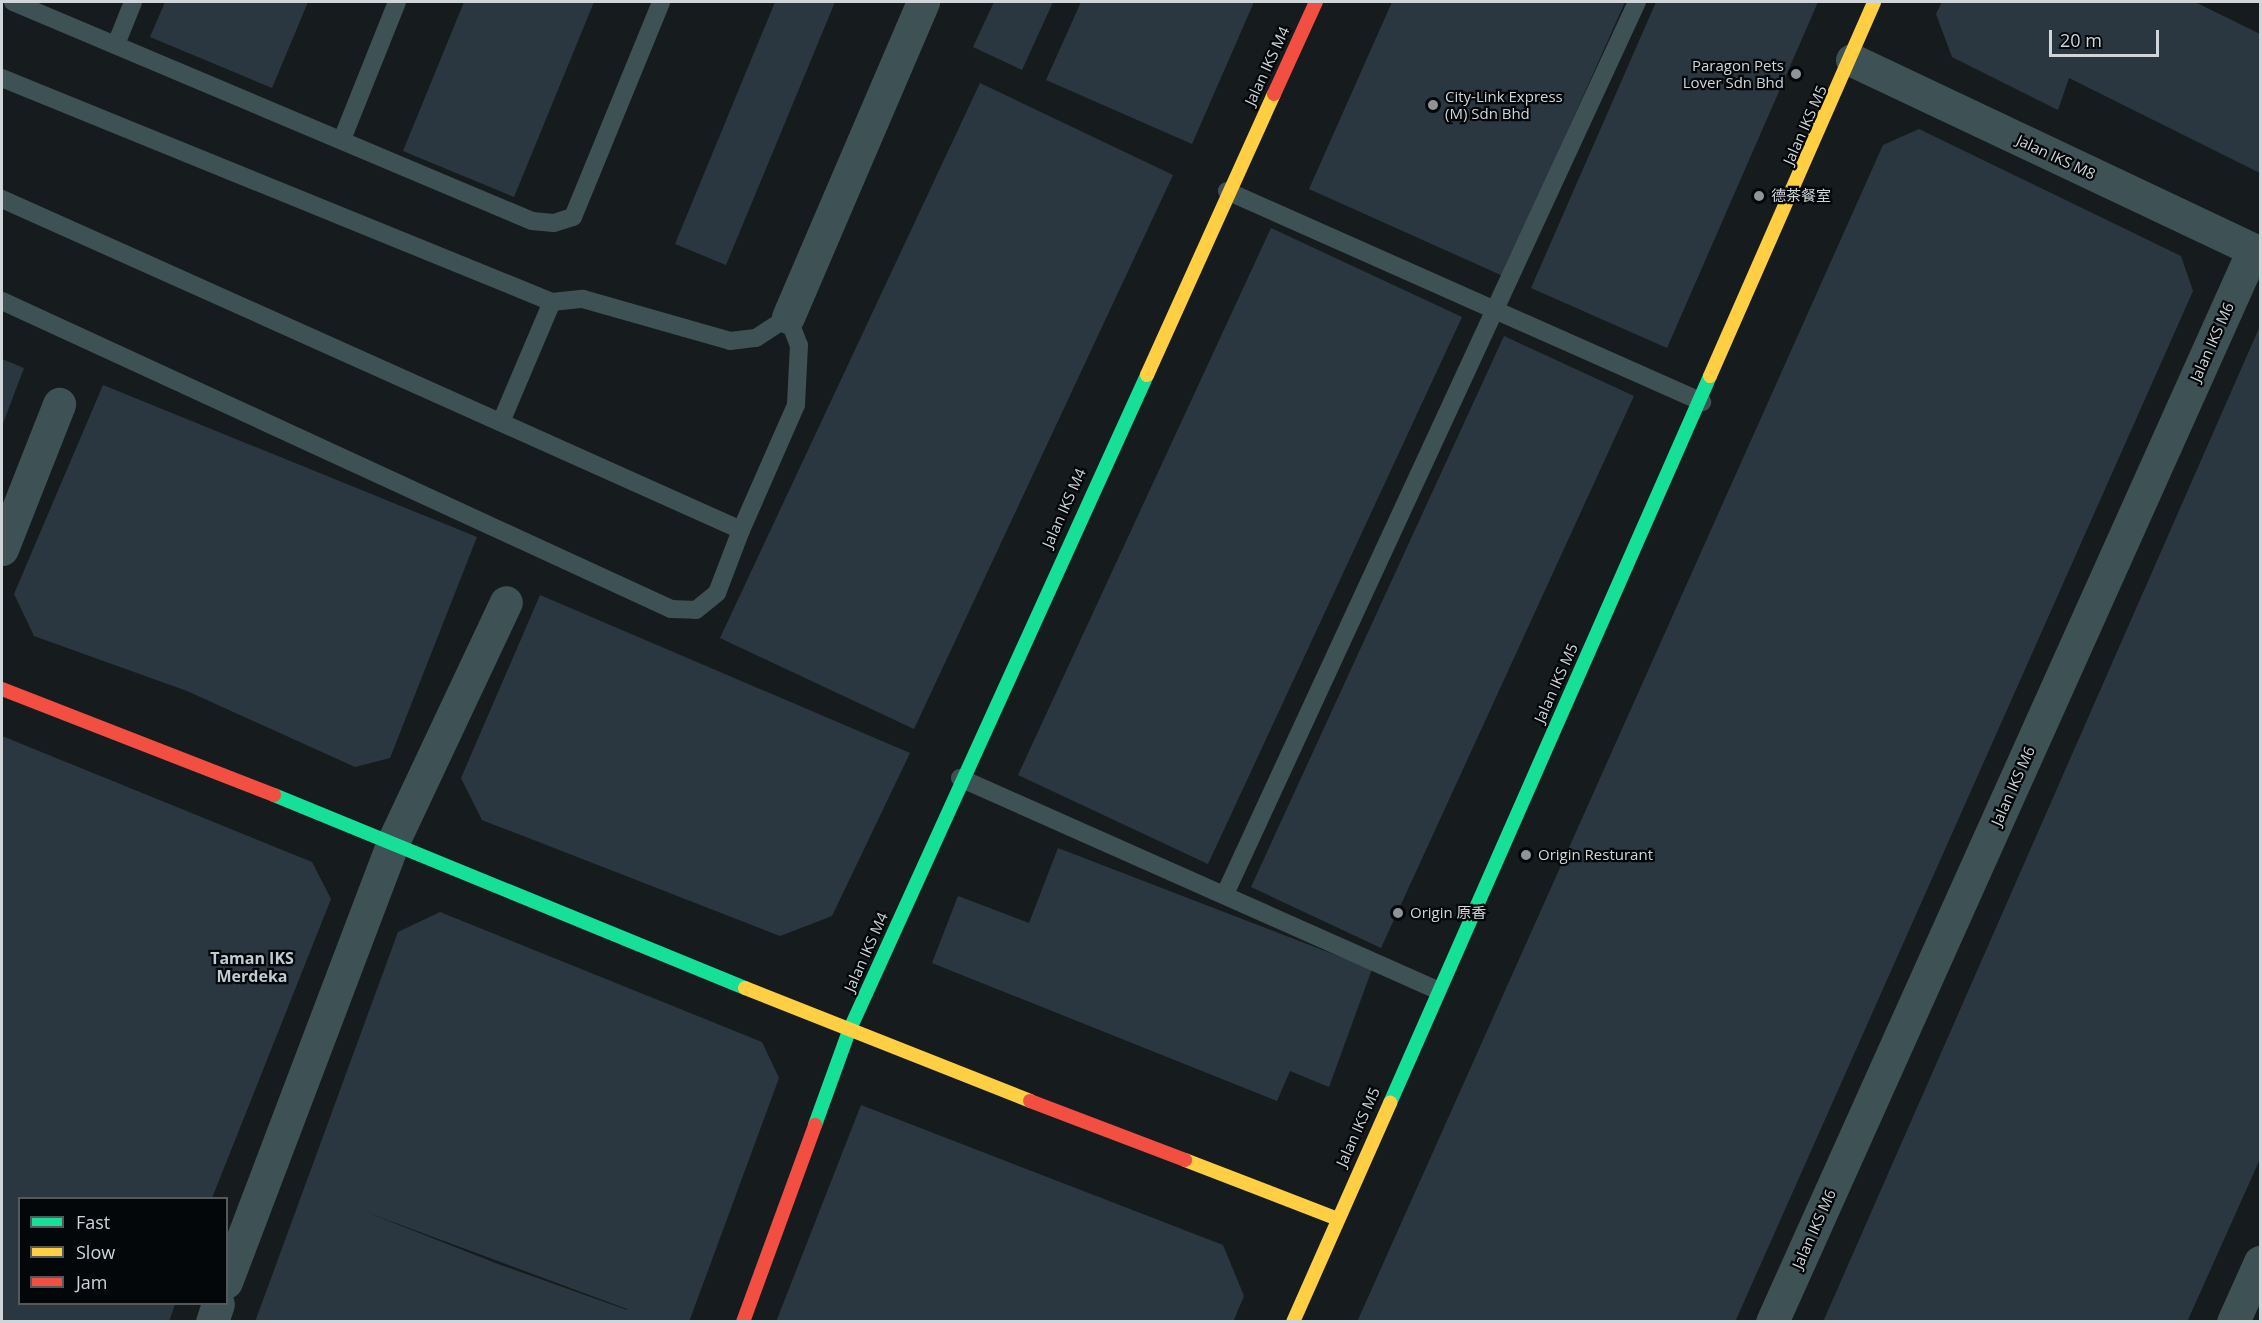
<!DOCTYPE html>
<meta charset="utf-8">
<style>
body{margin:0}
#map{position:relative;width:2262px;height:1323px;overflow:hidden;background:#161c1e;font-family:"Open Sans","Noto Sans SC",sans-serif}
div>[style]{position:absolute}
.building>*{inset:0;background:#2b3740}
.lane>*{height:18px;margin:-9px;padding:0 9px;transform-origin:9px;border-radius:9px;background:#3e5256}
.street>*{height:33px;margin:-16.5px;padding:0 16.5px;transform-origin:16.5px;border-radius:16.5px;background:#3e5256}
.fast>*{height:14px;margin:-7px;padding:0 7px;transform-origin:7px;border-radius:7px;background:#16e098}
.slow>*{height:14px;margin:-7px;padding:0 7px;transform-origin:7px;border-radius:7px;background:#ffcf43}
.jam>*{height:14px;margin:-7px;padding:0 7px;transform-origin:7px;border-radius:7px;background:#f24e42}
.dots>*{width:16px;height:16px;translate:-50% -50%;box-sizing:border-box;border:3px solid #040709;border-radius:50%}
span{translate:-50% -50%;white-space:nowrap;text-align:center;line-height:1.15;-webkit-text-stroke:4.5px #040709;paint-order:stroke}
.poi-label{font-size:15px;color:#cfd5d9}
.right{translate:-100% -50%;text-align:right}
.left{translate:0 -50%;text-align:left}
.street-label{font-size:15px;color:#cfd5d9}
.neighbourhood-label{font-size:16px;color:#c0ccd3;font-weight:700}
.frame{position:absolute;inset:0;border:3px solid #cfd5d9;pointer-events:none}
.legend{position:absolute;left:18px;top:1197px;width:210px;height:108px;box-sizing:border-box;background:#040709;border:2px solid #55595c;margin:0;padding:8px 10px;list-style:none;font-size:18px;color:#cfd5d9}
.legend li{display:flex;align-items:center;gap:12px;height:30px}
.legend b{width:30px;border:2px solid #55595c}
.scale{position:absolute;left:2049px;top:30px;width:110px;height:27px;box-sizing:border-box;border:3px solid #cfd5d9;border-top:0;padding-left:8px;font-size:18px;line-height:21px;white-space:nowrap;color:#cfd5d9;-webkit-text-stroke:4px #040709;paint-order:stroke}
</style>
<div id="map">
<div class="building">
<div style="clip-path:polygon(165px 2px,308px 2px,272px 88px,150px 37px)"></div>
<div style="clip-path:polygon(464px 2px,594px 2px,514px 197px,403px 151px)"></div>
<div style="clip-path:polygon(775px 2px,835px 2px,726px 265px,675px 244px)"></div>
<div style="clip-path:polygon(994px 2px,1053px 2px,1022px 70px,973px 47px)"></div>
<div style="clip-path:polygon(1081px 2px,1254px 2px,1192px 144px,1046px 80px)"></div>
<div style="clip-path:polygon(1392px 2px,1625px 2px,1503px 276px,1309px 189px)"></div>
<div style="clip-path:polygon(1656px 2px,1818px 2px,1667px 348px,1531px 288px)"></div>
<div style="clip-path:polygon(1942px 2px,2195px 2px,2260px 34px,2260px 173px,2069px 78px,2058px 110px,1952px 57px,1936px 14px)"></div>
<div style="clip-path:polygon(980px 83px,1173px 175px,914px 729px,720px 638px)"></div>
<div style="clip-path:polygon(1919px 129px,2181px 256px,2193px 291px,1735px 1322px,1357px 1322px,1883px 145px)"></div>
<div style="clip-path:polygon(1271px 228px,1462px 317px,1208px 864px,1018px 775px)"></div>
<div style="clip-path:polygon(2260px 326px,2260px 1159px,2187px 1322px,1823px 1322px)"></div>
<div style="clip-path:polygon(1504px 336px,1634px 396px,1381px 948px,1251px 887px)"></div>
<div style="clip-path:polygon(2px 359px,24px 368px,2px 426px)"></div>
<div style="clip-path:polygon(103px 385px,477px 537px,390px 758px,355px 767px,187px 691px,34px 636px,14px 594px)"></div>
<div style="clip-path:polygon(540px 595px,910px 753px,832px 916px,780px 936px,482px 820px,461px 778px)"></div>
<div style="clip-path:polygon(2px 736px,312px 862px,331px 899px,212px 1198px,20px 1198px,20px 1304px,175px 1304px,169px 1322px,2px 1322px)"></div>
<div style="clip-path:polygon(1058px 848px,1372px 969px,1329px 1087px,1290px 1071px,1277px 1101px,932px 963px,958px 896px,1029px 923px)"></div>
<div style="clip-path:polygon(evenodd,440px 912px,762px 1042px,779px 1078px,689px 1322px,255px 1322px,398px 932px,440px 912px,366px 1212px,627px 1309px,627px 1310px,498px 1264px,366px 1212px)"></div>
<div style="clip-path:polygon(861px 1105px,1223px 1245px,1244px 1296px,1233px 1322px,776px 1322px)"></div>
</div>
<div class="lane">
<div style="left:13px;top:2px;width:563px;rotate:22.88deg"></div>
<div style="left:532px;top:221px;width:22px;rotate:5deg"></div>
<div style="left:554px;top:223px;width:20px;rotate:-18deg"></div>
<div style="left:573px;top:217px;width:232px;rotate:-67.7deg"></div>
<div style="left:117px;top:42px;width:43px;rotate:-68.2deg"></div>
<div style="left:2px;top:78px;width:594px;rotate:22.16deg"></div>
<div style="left:552px;top:302px;width:31px;rotate:-6deg"></div>
<div style="left:583px;top:299px;width:153px;rotate:15.9deg"></div>
<div style="left:730px;top:341px;width:26px;rotate:-7deg"></div>
<div style="left:756px;top:338px;width:38px;rotate:-33deg"></div>
<div style="left:788px;top:317px;width:30px;rotate:69deg"></div>
<div style="left:799px;top:345px;width:60px;rotate:92.9deg"></div>
<div style="left:796px;top:405px;width:137px;rotate:113.7deg"></div>
<div style="left:741px;top:530px;width:810px;rotate:-155.87deg"></div>
<div style="left:343px;top:137px;width:145px;rotate:-68.2deg"></div>
<div style="left:1227px;top:191px;width:520px;rotate:23.95deg"></div>
<div style="left:2px;top:301px;width:736px;rotate:24.72deg"></div>
<div style="left:671px;top:609px;width:25px;rotate:2deg"></div>
<div style="left:696px;top:610px;width:27px;rotate:-39deg"></div>
<div style="left:717px;top:593px;width:67px;rotate:-69.1deg"></div>
<div style="left:501px;top:422px;width:130px;rotate:-67deg"></div>
<div style="left:960px;top:778px;width:522px;rotate:23.96deg"></div>
<div style="left:1225px;top:894px;width:983px;rotate:-65.21deg"></div>
</div>
<div class="street">
<div style="left:1852px;top:60px;width:451px;rotate:25.3deg"></div>
<div style="left:788px;top:317px;width:343px;rotate:-66.8deg"></div>
<div style="left:2px;top:549px;width:156px;rotate:-68.5deg"></div>
<div style="left:226px;top:1282px;width:471px;rotate:-69.2deg"></div>
<div style="left:393px;top:842px;width:265px;rotate:-64.8deg"></div>
<div style="left:212px;top:1322px;width:19px;rotate:-72deg"></div>
<div style="left:1772px;top:1322px;width:1175px;rotate:-65.83deg"></div>
<div style="left:2233px;top:1322px;width:66px;rotate:-65.8deg"></div>
</div>
<div class="fast">
<div style="left:274px;top:795px;width:509px;rotate:22.28deg"></div>
<div style="left:1390px;top:1103px;width:794px;rotate:-66.24deg"></div>
<div style="left:815px;top:1125px;width:100px;rotate:-70.1deg"></div>
<div style="left:849px;top:1031px;width:721px;rotate:-65.57deg"></div>
</div>
<div class="slow">
<div style="left:1147px;top:375px;width:308px;rotate:-65.7deg"></div>
<div style="left:1710px;top:376px;width:408px;rotate:-66.3deg"></div>
<div style="left:745px;top:988px;width:307px;rotate:21.6deg"></div>
<div style="left:1185px;top:1160px;width:161px;rotate:21.1deg"></div>
<div style="left:1293px;top:1322px;width:240px;rotate:-66.1deg"></div>
</div>
<div class="jam">
<div style="left:1274px;top:94px;width:101px;rotate:-65.5deg"></div>
<div style="left:2px;top:689px;width:292px;rotate:21.3deg"></div>
<div style="left:1030px;top:1101px;width:166px;rotate:20.8deg"></div>
<div style="left:743px;top:1322px;width:210px;rotate:-69.9deg"></div>
</div>
<div class="dots">
<div style="left:1796px;top:74px;background:#8e9498"></div>
<div style="left:1433px;top:105px;background:#8e9498"></div>
<div style="left:1759px;top:196px;background:#8e9498"></div>
<div style="left:1526px;top:855px;background:#8e9498"></div>
<div style="left:1398px;top:913px;background:#8e9498"></div>
</div>
<div class="poi-label">
<span class="right" style="left:1784px;top:74px">Paragon Pets<br>Lover Sdn Bhd</span>
<span class="left" style="left:1445px;top:105px">City-Link Express<br>(M) Sdn Bhd</span>
<span class="left" style="left:1771px;top:196px">德茶餐室</span>
<span class="left" style="left:1538px;top:855px">Origin Resturant</span>
<span class="left" style="left:1410px;top:913px">Origin 原香</span>
</div>
<div class="street-label">
<span style="left:1267px;top:66px;rotate:-65deg">Jalan IKS M4</span>
<span style="left:1805px;top:125px;rotate:-66deg">Jalan IKS M5</span>
<span style="left:2056px;top:157px;rotate:25deg">Jalan IKS M8</span>
<span style="left:2212px;top:342px;rotate:-66deg">Jalan IKS M6</span>
<span style="left:1064px;top:508px;rotate:-66deg">Jalan IKS M4</span>
<span style="left:1556px;top:683px;rotate:-66deg">Jalan IKS M5</span>
<span style="left:2013px;top:786px;rotate:-66deg">Jalan IKS M6</span>
<span style="left:866px;top:952px;rotate:-66deg">Jalan IKS M4</span>
<span style="left:1358px;top:1127px;rotate:-66deg">Jalan IKS M5</span>
<span style="left:1814px;top:1229px;rotate:-66deg">Jalan IKS M6</span>
</div>
<div class="neighbourhood-label">
<span style="left:252px;top:967px">Taman IKS<br>Merdeka</span>
</div>
<div class="frame"></div>
<ul class="legend">
<li><b style="height:8px;background:#16e098"></b>Fast</li>
<li><b style="height:8px;background:#ffcf43"></b>Slow</li>
<li><b style="height:8px;background:#f24e42"></b>Jam</li>
</ul>
<div class="scale">20 m</div>
</div>
